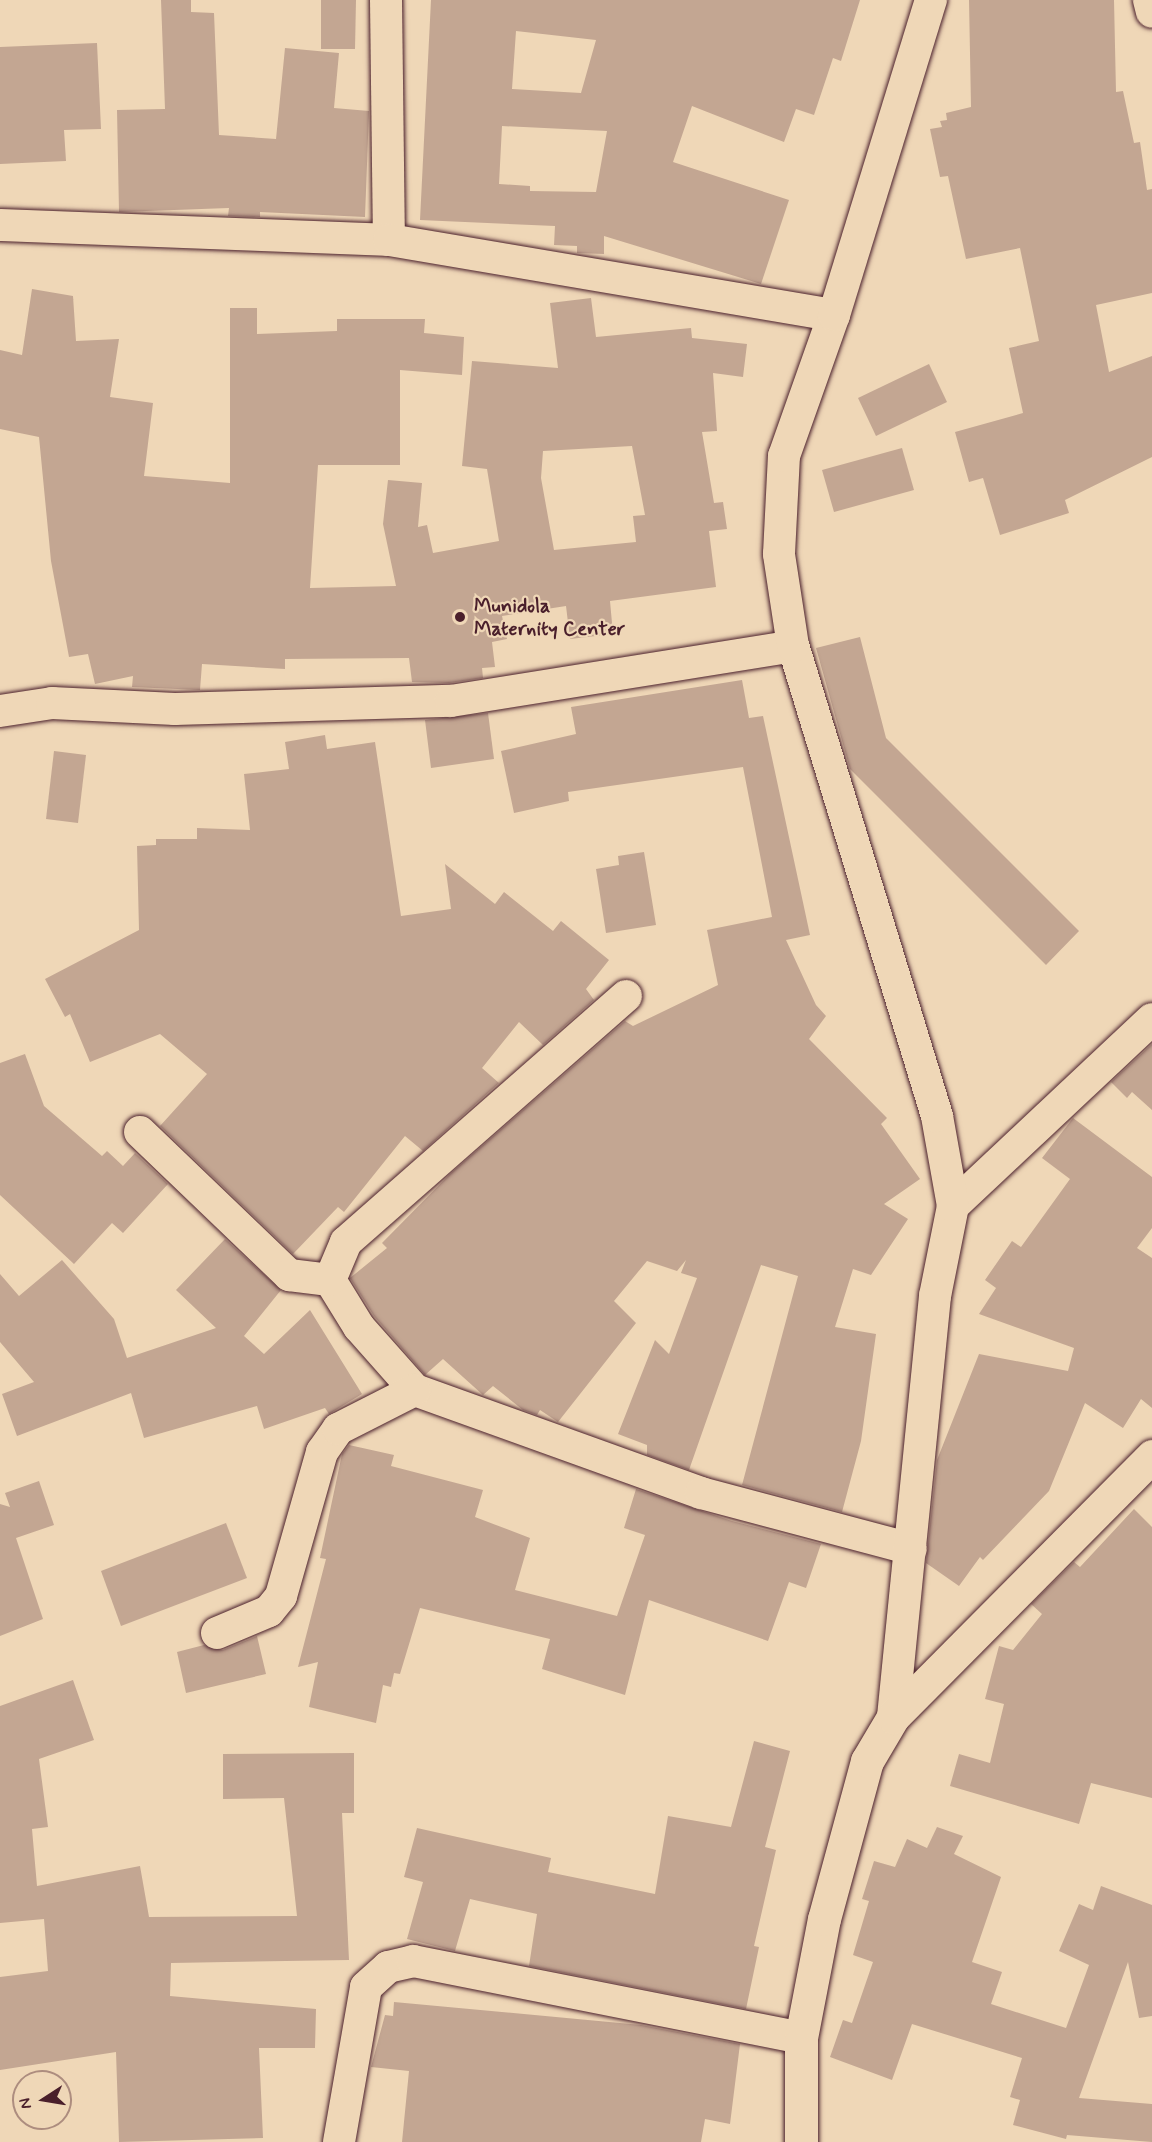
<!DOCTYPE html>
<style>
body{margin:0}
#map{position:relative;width:1152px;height:2142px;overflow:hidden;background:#efd7b7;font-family:Mynerve,sans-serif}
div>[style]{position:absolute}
.building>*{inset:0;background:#c3a692}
.roads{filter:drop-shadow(0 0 2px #4a1f2b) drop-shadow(0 0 2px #4a1f2b)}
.street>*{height:32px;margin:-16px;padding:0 16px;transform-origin:16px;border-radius:16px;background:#efd7b7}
.secondary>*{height:33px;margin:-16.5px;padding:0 16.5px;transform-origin:16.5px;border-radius:16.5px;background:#efd7b7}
.dots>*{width:16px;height:16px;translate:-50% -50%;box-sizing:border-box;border:3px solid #efd7b7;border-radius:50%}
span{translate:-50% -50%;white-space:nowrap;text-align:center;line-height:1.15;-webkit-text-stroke:4.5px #efd7b7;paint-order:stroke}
.poi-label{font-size:20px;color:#4a1f2b;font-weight:700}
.left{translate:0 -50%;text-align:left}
.north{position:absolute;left:12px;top:2070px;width:60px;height:60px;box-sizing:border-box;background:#efd7b7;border:2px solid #ad8d7f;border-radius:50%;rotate:258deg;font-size:16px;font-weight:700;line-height:24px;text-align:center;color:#4a1f2b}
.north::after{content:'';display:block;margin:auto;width:21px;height:27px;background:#4a1f2b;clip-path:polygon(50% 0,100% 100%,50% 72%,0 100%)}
</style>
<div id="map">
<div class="building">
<div style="clip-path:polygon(161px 0,191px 0,191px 12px,214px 13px,219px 135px,276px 139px,285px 48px,339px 53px,334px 108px,369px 111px,365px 217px,260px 212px,260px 217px,228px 216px,229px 208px,119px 212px,117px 110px,165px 109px)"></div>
<div style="clip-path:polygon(321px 0,356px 0,355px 49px,321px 49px)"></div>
<div style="clip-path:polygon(evenodd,431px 0,860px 0,841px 61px,833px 58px,814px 115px,796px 109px,784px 142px,692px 106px,673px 162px,789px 200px,761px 284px,604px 236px,604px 254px,577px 253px,577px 246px,554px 245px,555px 226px,420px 220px,431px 0,516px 31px,596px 40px,581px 93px,512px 89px,516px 31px,431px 0,502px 126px,607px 131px,596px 192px,530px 191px,530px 186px,499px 184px,502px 126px)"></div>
<div style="clip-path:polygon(969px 0,1114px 0,1116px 92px,1123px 91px,1134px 143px,1140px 142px,1147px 190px,1152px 189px,1152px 293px,1096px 305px,1109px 372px,1152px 356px,1152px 457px,1065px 500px,1069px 513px,1000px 535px,983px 478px,969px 482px,955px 432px,1023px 413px,1009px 348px,1039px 341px,1020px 248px,966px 259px,948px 176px,940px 177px,930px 129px,942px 127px,940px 121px,947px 120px,946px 113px,971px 107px)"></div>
<div style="clip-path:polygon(97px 43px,101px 129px,64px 130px,66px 161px,0 164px,0 47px)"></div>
<div style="clip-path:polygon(evenodd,32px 289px,73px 296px,76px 341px,119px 339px,110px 397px,153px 403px,144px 476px,230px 483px,230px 308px,257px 308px,257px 334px,337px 331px,337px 319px,425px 319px,424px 333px,464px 337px,462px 375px,400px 370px,400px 465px,318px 465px,310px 588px,396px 586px,383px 524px,388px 480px,422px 483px,418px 527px,427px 525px,433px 553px,499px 541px,487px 469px,462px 466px,472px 361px,558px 368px,550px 303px,591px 298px,596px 337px,691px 328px,692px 338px,747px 344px,743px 377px,713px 373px,717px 431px,702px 432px,714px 503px,723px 502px,727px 529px,709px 531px,716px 587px,610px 601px,613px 634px,570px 639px,566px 606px,502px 616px,507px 639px,492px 642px,495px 667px,482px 668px,483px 678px,449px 683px,412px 682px,409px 658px,285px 659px,285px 669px,202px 664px,200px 690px,132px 687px,133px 676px,95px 684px,88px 654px,69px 657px,51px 561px,39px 437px,0 429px,0 350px,22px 355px,32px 289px,632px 446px,645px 515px,633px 516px,636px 542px,554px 550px,541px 478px,543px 451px,632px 446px)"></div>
<div style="clip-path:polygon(929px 364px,947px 402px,876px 436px,858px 398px)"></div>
<div style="clip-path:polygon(902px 448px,914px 490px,834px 512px,822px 470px)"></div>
<div style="clip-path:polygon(860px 637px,886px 738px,1079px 931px,1046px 965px,850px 769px,816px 648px)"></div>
<div style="clip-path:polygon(742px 680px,749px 718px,763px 716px,810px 935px,786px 940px,816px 1005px,826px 1016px,809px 1039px,887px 1118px,881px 1124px,920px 1179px,884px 1204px,908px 1219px,871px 1275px,853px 1269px,835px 1327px,876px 1334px,861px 1441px,842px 1512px,742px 1485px,798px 1276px,761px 1265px,689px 1470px,647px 1455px,647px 1445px,618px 1434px,655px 1340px,669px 1354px,697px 1278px,681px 1273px,686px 1260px,677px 1271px,647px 1261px,614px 1301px,636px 1323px,558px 1422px,540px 1410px,537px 1415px,523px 1410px,493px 1386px,483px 1395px,443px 1359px,425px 1375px,374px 1316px,350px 1278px,387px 1248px,382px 1243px,450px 1174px,625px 1021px,633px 1026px,718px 985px,707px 930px,772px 917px,743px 767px,568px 792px,569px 801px,514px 813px,501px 751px,576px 734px,571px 707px)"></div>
<div style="clip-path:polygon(488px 713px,494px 759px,431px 768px,425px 720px)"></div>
<div style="clip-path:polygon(325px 735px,327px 749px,375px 742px,401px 916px,451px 909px,445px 864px,495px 904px,504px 892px,553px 931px,561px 921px,609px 960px,586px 989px,594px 1000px,543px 1045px,519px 1022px,482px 1068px,499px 1083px,423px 1151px,405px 1136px,344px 1212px,338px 1207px,293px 1254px,160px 1126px,207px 1074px,160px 1034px,90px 1062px,70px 1014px,65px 1017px,45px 979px,139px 930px,137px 846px,156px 845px,156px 839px,197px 839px,197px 828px,250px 830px,244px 774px,289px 769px,285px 742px)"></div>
<div style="clip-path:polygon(54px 751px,86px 755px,78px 823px,46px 819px)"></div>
<div style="clip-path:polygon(644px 852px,656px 925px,606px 933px,596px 869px,619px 865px,618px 856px)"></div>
<div style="clip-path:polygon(1152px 1044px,1152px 1110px,1132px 1092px,1127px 1098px,1111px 1082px)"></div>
<div style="clip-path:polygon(25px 1054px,44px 1106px,102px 1156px,107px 1151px,123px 1166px,135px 1153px,168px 1184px,123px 1233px,112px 1223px,74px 1264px,0 1195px,0 1063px)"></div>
<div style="clip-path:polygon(1073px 1118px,1152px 1177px,1152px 1228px,1137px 1248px,1152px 1258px,1152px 1408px,1141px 1399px,1123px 1428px,1085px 1403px,1049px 1491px,983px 1560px,980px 1557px,959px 1586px,926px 1563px,937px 1460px,979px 1354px,1068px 1371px,1074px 1348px,979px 1314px,996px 1288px,985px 1280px,1012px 1241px,1021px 1247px,1070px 1179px,1042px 1158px)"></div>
<div style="clip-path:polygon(225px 1239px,281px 1290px,244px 1336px,264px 1354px,310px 1310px,362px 1394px,329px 1414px,325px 1408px,264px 1429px,257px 1406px,144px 1438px,131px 1393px,17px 1436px,2px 1394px,34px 1382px,0 1342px,0 1274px,19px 1296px,62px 1260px,114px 1319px,127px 1358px,216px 1328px,176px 1290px)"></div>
<div style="clip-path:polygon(349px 1445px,394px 1455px,391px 1466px,483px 1490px,475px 1517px,530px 1538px,515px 1590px,617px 1616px,645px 1535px,624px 1528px,636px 1489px,732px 1521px,821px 1544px,806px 1588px,789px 1582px,768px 1641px,649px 1600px,625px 1695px,542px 1669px,550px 1639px,420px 1608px,400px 1674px,394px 1673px,391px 1687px,383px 1685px,376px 1723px,309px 1707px,318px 1662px,298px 1667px,326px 1559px,320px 1558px,342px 1454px)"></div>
<div style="clip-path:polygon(39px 1481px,54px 1525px,16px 1538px,43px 1619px,0 1636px,0 1504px,10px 1507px,5px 1493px)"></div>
<div style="clip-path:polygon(1134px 1509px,1152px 1527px,1152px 1798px,1091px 1783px,1079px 1824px,950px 1786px,959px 1754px,990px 1763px,1004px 1704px,985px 1699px,999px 1646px,1013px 1650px,1042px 1614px,1031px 1604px,1074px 1562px,1080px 1567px)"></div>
<div style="clip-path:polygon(226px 1523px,247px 1578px,121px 1626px,101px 1571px)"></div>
<div style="clip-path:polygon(257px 1636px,266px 1674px,186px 1693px,177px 1652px,204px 1645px,223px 1650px)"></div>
<div style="clip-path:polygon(73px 1680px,94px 1740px,39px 1759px,48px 1827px,32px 1829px,37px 1886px,140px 1866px,149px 1917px,297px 1916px,284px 1798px,223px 1799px,223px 1754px,354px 1753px,354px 1813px,342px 1813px,349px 1960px,171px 1963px,170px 1996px,316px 2009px,315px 2048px,259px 2048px,263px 2138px,119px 2142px,116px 2052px,0 2070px,0 1977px,48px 1971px,44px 1919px,0 1923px,0 1706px)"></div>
<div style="clip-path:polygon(754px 1741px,790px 1751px,765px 1847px,776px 1850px,754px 1946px,759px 1947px,746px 2009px,529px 1966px,537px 1914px,470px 1899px,455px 1951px,407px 1939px,423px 1882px,404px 1877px,417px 1828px,551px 1858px,548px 1872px,655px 1894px,668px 1816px,731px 1827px)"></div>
<div style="clip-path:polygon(937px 1827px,963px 1836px,954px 1854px,1001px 1877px,972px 1962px,1002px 1972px,991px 2004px,1066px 2028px,1089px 1965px,1059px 1951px,1079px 1904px,1093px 1910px,1101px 1886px,1152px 1905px,1152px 2016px,1139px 2018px,1128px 1962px,1079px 2098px,1152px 2104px,1152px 2142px,1067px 2135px,1066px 2139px,1013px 2125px,1020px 2100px,1010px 2097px,1022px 2058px,912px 2024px,892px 2080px,830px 2057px,843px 2020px,852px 2023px,873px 1962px,853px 1955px,869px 1901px,862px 1899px,874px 1861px,895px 1867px,907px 1839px,927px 1848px)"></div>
<div style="clip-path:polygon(394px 2002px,641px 2025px,740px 2044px,730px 2124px,705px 2119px,701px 2142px,402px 2142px,409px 2071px,371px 2067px,385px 2015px,393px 2016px)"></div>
</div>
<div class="roads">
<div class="street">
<div style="left:386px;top:0;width:240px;rotate:89.3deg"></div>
<div style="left:1149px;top:0;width:12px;rotate:76deg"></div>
<div style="left:0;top:225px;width:389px;rotate:2.2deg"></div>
<div style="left:389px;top:240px;width:451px;rotate:9.6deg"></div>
<div style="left:0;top:711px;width:53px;rotate:-8.7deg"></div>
<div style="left:52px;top:703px;width:123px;rotate:2.8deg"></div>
<div style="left:175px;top:709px;width:276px;rotate:-1.7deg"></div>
<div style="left:451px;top:701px;width:346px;rotate:-9.1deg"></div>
<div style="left:626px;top:996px;width:373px;rotate:138.7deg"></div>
<div style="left:346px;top:1242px;width:41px;rotate:112.8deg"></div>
<div style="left:330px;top:1280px;width:55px;rotate:58.3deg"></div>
<div style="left:359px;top:1327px;width:84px;rotate:48.4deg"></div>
<div style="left:415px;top:1390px;width:304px;rotate:19.8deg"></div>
<div style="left:701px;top:1493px;width:217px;rotate:14.9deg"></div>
<div style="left:140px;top:1132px;width:207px;rotate:43.8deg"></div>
<div style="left:289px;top:1275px;width:41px;rotate:7deg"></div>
<div style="left:953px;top:1206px;width:273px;rotate:-43.2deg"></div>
<div style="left:217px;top:1633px;width:56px;rotate:-22.9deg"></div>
<div style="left:269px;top:1611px;width:19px;rotate:-51deg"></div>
<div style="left:281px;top:1596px;width:150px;rotate:-74.1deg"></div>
<div style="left:322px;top:1452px;width:28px;rotate:-55deg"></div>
<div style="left:338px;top:1429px;width:86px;rotate:-26.9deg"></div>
<div style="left:893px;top:1717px;width:423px;rotate:-84.3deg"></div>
<div style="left:935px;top:1296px;width:92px;rotate:-78.7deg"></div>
<div style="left:953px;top:1206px;width:91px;rotate:-100.1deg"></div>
<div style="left:937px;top:1116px;width:492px;rotate:-107deg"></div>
<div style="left:793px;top:646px;width:93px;rotate:-98.7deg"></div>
<div style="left:779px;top:554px;width:98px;rotate:-87.1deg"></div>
<div style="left:784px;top:456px;width:150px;rotate:-70.5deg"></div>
<div style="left:834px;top:315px;width:330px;rotate:-72.9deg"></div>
<div style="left:339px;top:2142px;width:157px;rotate:-80.1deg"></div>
<div style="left:366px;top:1987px;width:30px;rotate:-42deg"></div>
<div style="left:388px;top:1967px;width:26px;rotate:-13deg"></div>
<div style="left:413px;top:1961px;width:396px;rotate:11.2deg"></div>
</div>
<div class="secondary">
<div style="left:801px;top:2142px;width:104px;rotate:-90deg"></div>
<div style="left:801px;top:2038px;width:121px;rotate:-79.1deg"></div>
<div style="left:824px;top:1919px;width:164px;rotate:-74.8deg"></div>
<div style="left:867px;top:1761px;width:51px;rotate:-59.4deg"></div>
<div style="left:893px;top:1717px;width:368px;rotate:-45.2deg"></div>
</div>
</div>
<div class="dots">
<div style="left:460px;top:617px;background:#4a1f2b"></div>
</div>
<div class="poi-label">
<span class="left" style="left:474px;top:618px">Munidola<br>Maternity Center</span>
</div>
<div class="north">N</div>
</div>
